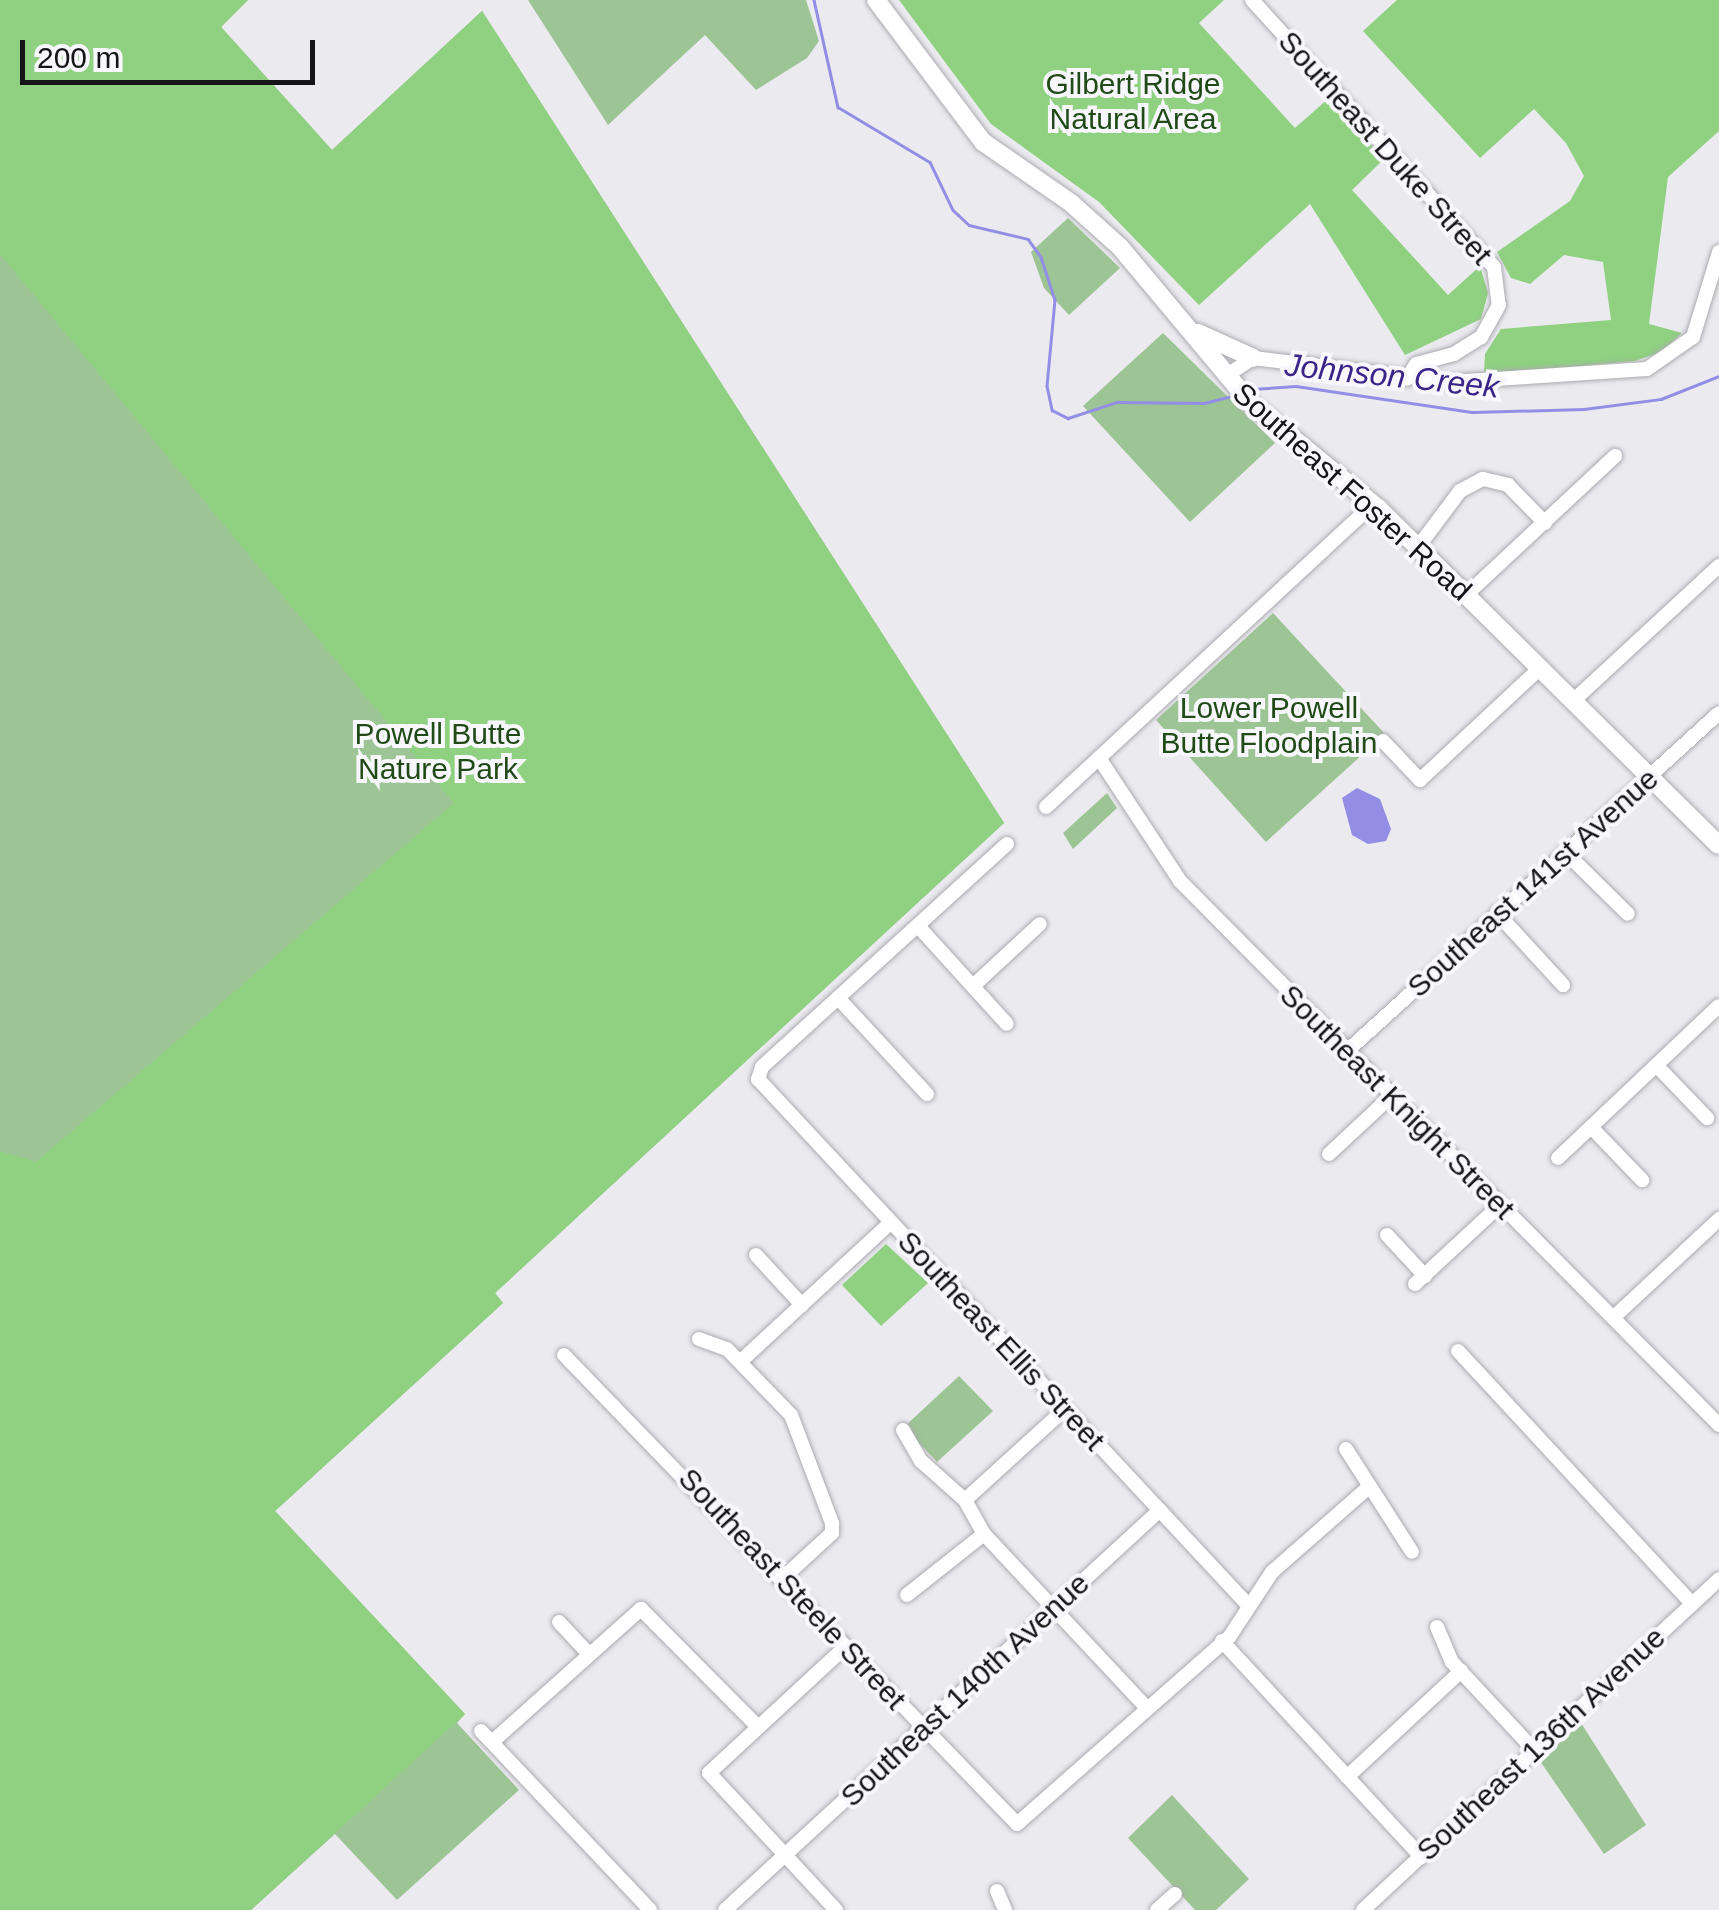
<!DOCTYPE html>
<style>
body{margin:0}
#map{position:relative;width:1719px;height:1910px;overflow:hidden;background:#eaeaef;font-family:Helvetica,sans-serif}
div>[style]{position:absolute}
.green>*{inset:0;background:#9dc494}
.forest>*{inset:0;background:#8fd081}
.water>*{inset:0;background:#938ee5}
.stream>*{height:2.5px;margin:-1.25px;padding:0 1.25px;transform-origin:1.25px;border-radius:1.25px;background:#938ee5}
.roads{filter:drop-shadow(0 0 2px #ababb0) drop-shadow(0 0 2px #ababb0)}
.minor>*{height:14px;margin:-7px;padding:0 7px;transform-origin:7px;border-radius:7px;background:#fff}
.major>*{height:18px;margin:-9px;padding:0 9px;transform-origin:9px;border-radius:9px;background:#fff}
span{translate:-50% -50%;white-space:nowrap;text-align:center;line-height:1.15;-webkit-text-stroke:8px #f7f7fd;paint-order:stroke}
.park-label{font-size:30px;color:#204b16}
.street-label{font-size:30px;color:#151517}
.water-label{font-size:32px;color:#3a2488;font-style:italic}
.scale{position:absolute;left:20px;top:40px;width:295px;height:45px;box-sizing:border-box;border:5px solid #151517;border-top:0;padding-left:12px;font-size:30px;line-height:35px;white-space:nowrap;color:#151517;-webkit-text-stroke:8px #f7f7fd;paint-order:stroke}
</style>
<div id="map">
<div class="green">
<div style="clip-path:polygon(0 0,248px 0,221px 27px,332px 150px,482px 11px,1004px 823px,495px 1293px,503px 1303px,275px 1511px,465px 1714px,457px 1723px,519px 1790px,397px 1900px,335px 1834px,251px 1910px,0 1910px)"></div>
<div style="clip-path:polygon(528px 0,806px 0,819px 41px,807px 58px,756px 90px,705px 35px,608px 125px)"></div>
<div style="clip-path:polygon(1068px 218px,1120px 268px,1069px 315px,1044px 288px,1031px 252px)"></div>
<div style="clip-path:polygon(1163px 333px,1275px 443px,1190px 522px,1083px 406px)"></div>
<div style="clip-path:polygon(1273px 613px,1385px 734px,1266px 842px,1156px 720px)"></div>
<div style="clip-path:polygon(1107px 793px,1117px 808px,1073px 849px,1063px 833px)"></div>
<div style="clip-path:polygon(959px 1376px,993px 1411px,937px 1462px,904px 1427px)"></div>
<div style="clip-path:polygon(1581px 1723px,1646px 1825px,1604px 1854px,1540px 1761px)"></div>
<div style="clip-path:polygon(1172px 1795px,1249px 1879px,1216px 1910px,1195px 1910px,1128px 1838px)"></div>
</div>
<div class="forest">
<div style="clip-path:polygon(0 0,248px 0,221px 27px,332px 150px,482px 11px,1004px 823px,495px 1293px,503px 1303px,275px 1511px,465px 1714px,251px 1910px,0 1910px,0 1151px,36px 1162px,454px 803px,0 254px)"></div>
<div style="clip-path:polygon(899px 0,1224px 0,1199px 23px,1295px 128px,1329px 98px,1384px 159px,1352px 190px,1448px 295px,1480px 266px,1488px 293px,1481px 319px,1405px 355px,1310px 204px,1199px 305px,1099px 202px,991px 124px)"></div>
<div style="clip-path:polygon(1397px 0,1719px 0,1719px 131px,1668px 177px,1649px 324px,1682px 333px,1661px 352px,1635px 361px,1484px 375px,1485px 354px,1501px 329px,1611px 320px,1603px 262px,1564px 255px,1530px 284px,1511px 278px,1497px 252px,1570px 201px,1584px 176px,1566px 143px,1534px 109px,1480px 158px,1363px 31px)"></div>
<div style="clip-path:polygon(886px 1244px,928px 1283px,881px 1326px,842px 1285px)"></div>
</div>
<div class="water">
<div style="clip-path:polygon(1357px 788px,1380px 799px,1391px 829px,1386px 841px,1368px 844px,1352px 835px,1342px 798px)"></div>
</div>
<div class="stream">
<div style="left:814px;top:0;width:110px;rotate:77.4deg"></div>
<div style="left:838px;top:107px;width:107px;rotate:30.9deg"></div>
<div style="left:930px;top:162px;width:53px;rotate:64.4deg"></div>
<div style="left:953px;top:210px;width:22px;rotate:43deg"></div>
<div style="left:969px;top:225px;width:61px;rotate:13.3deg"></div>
<div style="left:1028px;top:239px;width:22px;rotate:54deg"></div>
<div style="left:1041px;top:257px;width:45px;rotate:72deg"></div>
<div style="left:1055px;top:300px;width:86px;rotate:95.3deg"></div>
<div style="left:1047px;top:386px;width:25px;rotate:78deg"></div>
<div style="left:1052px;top:410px;width:18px;rotate:27deg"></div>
<div style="left:1068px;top:418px;width:52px;rotate:-18.1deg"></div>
<div style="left:1117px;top:402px;width:87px;rotate:0.7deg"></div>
<div style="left:1204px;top:403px;width:32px;rotate:-14deg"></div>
<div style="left:1252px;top:389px;width:44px;rotate:-3.9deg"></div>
<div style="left:1296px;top:386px;width:179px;rotate:8.4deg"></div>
<div style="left:1473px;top:412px;width:111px;rotate:-1.5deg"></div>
<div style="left:1584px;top:409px;width:78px;rotate:-7.4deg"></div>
<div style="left:1661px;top:399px;width:62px;rotate:-21.6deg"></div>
</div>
<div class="roads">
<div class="minor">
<div style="left:1252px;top:0;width:360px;rotate:47.8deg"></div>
<div style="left:1494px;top:267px;width:38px;rotate:83deg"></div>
<div style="left:1499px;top:305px;width:37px;rotate:119deg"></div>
<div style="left:1481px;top:337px;width:32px;rotate:148deg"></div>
<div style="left:1454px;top:354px;width:39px;rotate:165deg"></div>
<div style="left:1416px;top:364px;width:17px;rotate:121deg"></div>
<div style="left:1226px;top:376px;width:32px;rotate:-34deg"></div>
<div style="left:1253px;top:358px;width:199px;rotate:6.9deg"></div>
<div style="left:1451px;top:382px;width:196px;rotate:-3.8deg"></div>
<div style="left:1647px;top:369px;width:56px;rotate:-34.8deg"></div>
<div style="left:1693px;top:337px;width:89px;rotate:-73deg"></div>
<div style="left:1418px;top:547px;width:70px;rotate:-53.1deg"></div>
<div style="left:1460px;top:491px;width:26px;rotate:-28deg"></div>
<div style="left:1483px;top:479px;width:26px;rotate:13deg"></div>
<div style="left:1508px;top:485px;width:53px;rotate:45.8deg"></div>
<div style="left:1466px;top:595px;width:204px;rotate:-43deg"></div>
<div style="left:1573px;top:701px;width:199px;rotate:-42.8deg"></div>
<div style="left:1383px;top:741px;width:54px;rotate:46.5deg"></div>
<div style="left:1420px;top:780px;width:164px;rotate:-43deg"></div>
<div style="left:1099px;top:758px;width:147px;rotate:56.6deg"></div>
<div style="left:1180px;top:881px;width:766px;rotate:45.26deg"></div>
<div style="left:1046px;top:807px;width:446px;rotate:-42.8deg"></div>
<div style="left:1007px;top:844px;width:331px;rotate:137.7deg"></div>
<div style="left:762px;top:1067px;width:13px;rotate:108deg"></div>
<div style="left:758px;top:1079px;width:717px;rotate:47.03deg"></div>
<div style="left:1565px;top:852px;width:88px;rotate:44.5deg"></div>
<div style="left:1497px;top:913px;width:98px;rotate:47.5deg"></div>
<div style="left:918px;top:926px;width:132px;rotate:47.8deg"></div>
<div style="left:973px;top:986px;width:91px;rotate:-42.8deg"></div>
<div style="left:838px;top:998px;width:131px;rotate:47.2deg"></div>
<div style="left:1345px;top:1053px;width:505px;rotate:-42.27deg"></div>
<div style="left:1656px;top:1065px;width:74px;rotate:46.1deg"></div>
<div style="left:1591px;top:1127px;width:74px;rotate:46.1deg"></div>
<div style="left:1329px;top:1154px;width:82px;rotate:-43deg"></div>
<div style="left:1558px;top:1158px;width:221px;rotate:-43.4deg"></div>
<div style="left:1387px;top:1235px;width:56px;rotate:47.2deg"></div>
<div style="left:756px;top:1255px;width:68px;rotate:47.4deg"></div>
<div style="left:1415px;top:1284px;width:116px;rotate:-42.9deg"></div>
<div style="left:1614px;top:1317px;width:144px;rotate:-43deg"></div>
<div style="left:699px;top:1339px;width:30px;rotate:20deg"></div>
<div style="left:727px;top:1349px;width:92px;rotate:45.9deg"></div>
<div style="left:791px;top:1415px;width:116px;rotate:69.2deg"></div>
<div style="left:832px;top:1523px;width:10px;rotate:90deg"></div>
<div style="left:832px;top:1533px;width:68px;rotate:137.4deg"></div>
<div style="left:1458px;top:1351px;width:345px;rotate:47.2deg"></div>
<div style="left:564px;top:1355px;width:652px;rotate:45.99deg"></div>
<div style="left:1017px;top:1824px;width:284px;rotate:-41.4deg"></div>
<div style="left:1230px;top:1636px;width:77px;rotate:-56.7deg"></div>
<div style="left:1272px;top:1572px;width:130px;rotate:-41.3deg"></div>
<div style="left:741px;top:1361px;width:203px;rotate:-42.8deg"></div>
<div style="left:903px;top:1430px;width:36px;rotate:60deg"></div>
<div style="left:921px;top:1461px;width:59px;rotate:41.6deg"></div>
<div style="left:965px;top:1500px;width:39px;rotate:61deg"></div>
<div style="left:984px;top:1534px;width:238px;rotate:46.9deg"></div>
<div style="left:1346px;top:1449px;width:122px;rotate:57.3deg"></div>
<div style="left:965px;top:1500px;width:135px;rotate:-42.3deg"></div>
<div style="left:907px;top:1595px;width:98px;rotate:-38.4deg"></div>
<div style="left:559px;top:1622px;width:42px;rotate:46.9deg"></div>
<div style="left:1437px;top:1627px;width:38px;rotate:67deg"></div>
<div style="left:1452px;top:1662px;width:122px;rotate:47deg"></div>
<div style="left:1222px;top:1641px;width:294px;rotate:47.3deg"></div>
<div style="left:481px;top:1731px;width:246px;rotate:46.6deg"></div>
<div style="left:492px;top:1742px;width:200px;rotate:-41.8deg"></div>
<div style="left:641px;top:1609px;width:166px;rotate:45.2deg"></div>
<div style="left:1347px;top:1777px;width:156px;rotate:-42.9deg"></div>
<div style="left:997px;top:1891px;width:21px;rotate:67deg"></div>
<div style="left:725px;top:1910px;width:591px;rotate:-42.6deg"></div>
<div style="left:836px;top:1910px;width:187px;rotate:-132.8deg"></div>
<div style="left:709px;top:1773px;width:185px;rotate:-42.8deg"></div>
<div style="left:1157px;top:1910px;width:24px;rotate:-42deg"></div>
<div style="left:1363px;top:1910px;width:486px;rotate:-42.9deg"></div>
</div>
<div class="major">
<div style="left:876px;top:0;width:178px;rotate:53deg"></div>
<div style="left:983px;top:142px;width:107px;rotate:34.7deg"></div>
<div style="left:1071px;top:203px;width:66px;rotate:41.9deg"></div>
<div style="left:1120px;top:247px;width:206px;rotate:50.1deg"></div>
<div style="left:1252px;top:405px;width:163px;rotate:39.3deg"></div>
<div style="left:1378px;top:508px;width:479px;rotate:44.7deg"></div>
<div style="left:1198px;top:333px;width:60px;rotate:24.4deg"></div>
</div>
</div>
<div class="park-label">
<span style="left:1133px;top:101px">Gilbert Ridge<br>Natural Area</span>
<span style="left:1269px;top:725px">Lower Powell<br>Butte Floodplain</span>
<span style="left:438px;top:751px">Powell Butte<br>Nature Park</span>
</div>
<div class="street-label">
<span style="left:1385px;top:148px;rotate:48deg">Southeast Duke Street</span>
<span style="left:1352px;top:492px;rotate:42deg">Southeast Foster Road</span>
<span style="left:1533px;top:883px;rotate:-42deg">Southeast 141st Avenue</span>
<span style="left:1397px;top:1102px;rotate:45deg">Southeast Knight Street</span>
<span style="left:1001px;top:1341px;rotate:47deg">Southeast Ellis Street</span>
<span style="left:792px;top:1589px;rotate:47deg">Southeast Steele Street</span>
<span style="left:965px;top:1690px;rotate:-43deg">Southeast 140th Avenue</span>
<span style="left:1541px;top:1744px;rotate:-43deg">Southeast 136th Avenue</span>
</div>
<div class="water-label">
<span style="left:1392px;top:376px;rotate:6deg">Johnson Creek</span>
</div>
<div class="scale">200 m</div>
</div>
